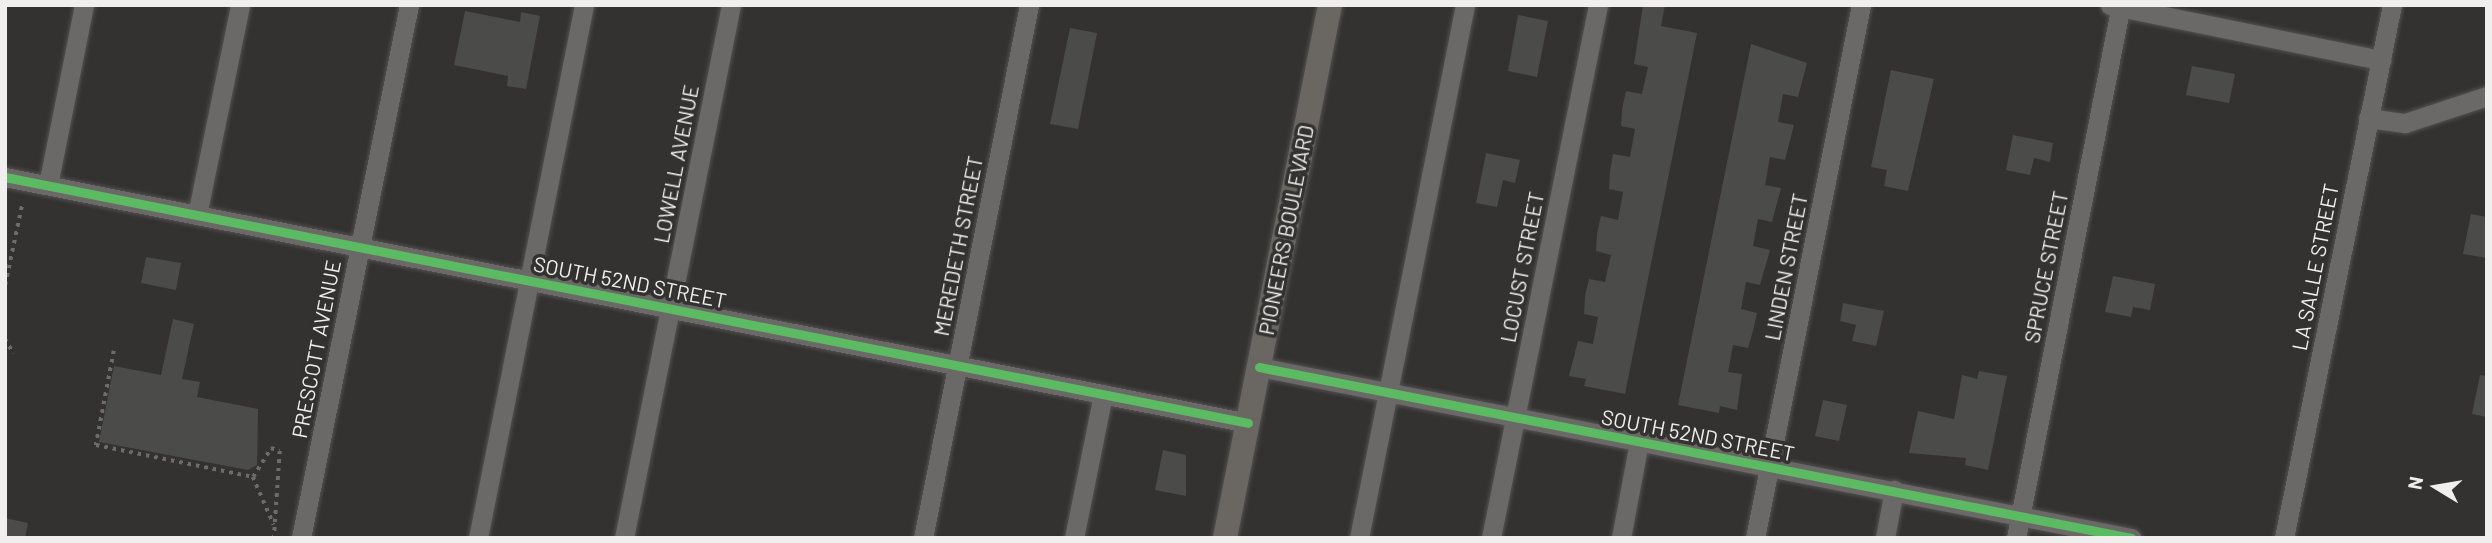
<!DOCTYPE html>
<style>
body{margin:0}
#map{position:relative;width:2492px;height:543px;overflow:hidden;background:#333231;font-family:Barlow,sans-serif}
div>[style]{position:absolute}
.building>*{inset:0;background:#4b4b4a}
.path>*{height:3.5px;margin-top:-1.75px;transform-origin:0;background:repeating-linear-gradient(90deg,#6d6c6b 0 3.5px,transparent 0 8.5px)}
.roads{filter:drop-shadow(0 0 2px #525150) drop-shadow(0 0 2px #525150)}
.minor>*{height:19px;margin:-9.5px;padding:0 9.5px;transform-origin:9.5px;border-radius:9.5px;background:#6a6968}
.major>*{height:24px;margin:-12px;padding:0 12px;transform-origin:12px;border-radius:12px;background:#6a6763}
.cycleway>*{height:9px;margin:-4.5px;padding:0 4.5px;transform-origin:4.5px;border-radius:4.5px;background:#5cba63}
span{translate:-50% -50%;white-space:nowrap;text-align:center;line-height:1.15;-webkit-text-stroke:7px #343230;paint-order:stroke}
.street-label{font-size:21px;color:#f0efed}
.frame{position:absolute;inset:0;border:7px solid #f0efed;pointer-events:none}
.north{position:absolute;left:2401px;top:452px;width:70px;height:70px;-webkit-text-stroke:5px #343230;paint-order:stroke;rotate:281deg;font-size:19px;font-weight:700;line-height:28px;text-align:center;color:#f0efed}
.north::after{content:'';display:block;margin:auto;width:24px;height:32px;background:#f0efed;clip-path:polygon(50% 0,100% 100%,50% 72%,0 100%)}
</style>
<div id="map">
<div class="building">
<div style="clip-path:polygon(1643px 5px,1665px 5px,1661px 26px,1697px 33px,1625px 394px,1584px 386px,1586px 379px,1569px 376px,1578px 341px,1593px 344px,1598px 317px,1584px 314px,1585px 296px,1589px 279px,1605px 282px,1611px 255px,1596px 251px,1597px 234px,1601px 216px,1618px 220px,1623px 192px,1609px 189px,1610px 171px,1613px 154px,1630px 157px,1635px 129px,1621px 126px,1622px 109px,1626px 91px,1642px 94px,1648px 67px,1634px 64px)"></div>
<div style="clip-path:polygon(465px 11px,520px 22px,521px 12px,540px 16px,526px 89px,507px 86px,508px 76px,454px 65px)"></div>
<div style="clip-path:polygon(1518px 15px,1548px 21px,1537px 77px,1508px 71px)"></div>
<div style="clip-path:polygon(1070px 28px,1097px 33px,1078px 129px,1050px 124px)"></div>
<div style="clip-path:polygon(1751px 44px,1807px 63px,1798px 97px,1783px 94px,1778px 122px,1794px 125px,1785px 160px,1770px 157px,1765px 185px,1781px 188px,1772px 222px,1758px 219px,1753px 246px,1770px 250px,1760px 285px,1746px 282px,1741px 309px,1757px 313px,1753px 331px,1748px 348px,1733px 345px,1728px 372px,1742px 374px,1737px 410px,1720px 406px,1719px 413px,1678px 405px)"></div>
<div style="clip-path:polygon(2192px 66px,2235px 74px,2229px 103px,2186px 95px)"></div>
<div style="clip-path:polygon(1891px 70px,1934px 79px,1908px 191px,1884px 186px,1887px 170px,1871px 167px)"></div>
<div style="clip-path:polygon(2013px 135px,2053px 143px,2050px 162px,2034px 158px,2030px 175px,2006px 170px)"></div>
<div style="clip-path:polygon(1486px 153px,1520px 160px,1515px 183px,1503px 180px,1497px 207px,1476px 203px)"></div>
<div style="clip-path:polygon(2471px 214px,2487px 217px,2487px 258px,2463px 254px)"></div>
<div style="clip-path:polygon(146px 257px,181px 263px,176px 290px,141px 283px)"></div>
<div style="clip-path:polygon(2113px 276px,2155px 284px,2150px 310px,2133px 307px,2131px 317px,2105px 312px)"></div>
<div style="clip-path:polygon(1843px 303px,1884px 311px,1876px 346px,1852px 341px,1856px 325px,1840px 321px)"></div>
<div style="clip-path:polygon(173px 319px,194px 324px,182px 379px,200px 382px,197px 397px,258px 409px,257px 465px,248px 470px,99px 442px,114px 366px,161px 375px)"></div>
<div style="clip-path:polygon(1979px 371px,2007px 376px,1988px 470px,1965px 465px,1966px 458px,1909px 453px,1918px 411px,1954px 419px,1962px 375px,1977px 379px)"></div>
<div style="clip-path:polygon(2480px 375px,2487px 376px,2487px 417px,2472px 414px)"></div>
<div style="clip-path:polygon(1823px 400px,1847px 405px,1839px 441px,1815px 436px)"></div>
<div style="clip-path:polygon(1163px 450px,1186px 455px,1186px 496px,1155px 490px)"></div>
<div style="clip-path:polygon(5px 518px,28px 523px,25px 538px,5px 538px)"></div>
</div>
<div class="path">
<div style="left:5px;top:285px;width:83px;rotate:-78.1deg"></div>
<div style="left:5px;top:339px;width:17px;rotate:59deg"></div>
<div style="left:114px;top:351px;width:96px;rotate:100.8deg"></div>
<div style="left:96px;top:445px;width:160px;rotate:11.5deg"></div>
<div style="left:253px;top:477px;width:52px;rotate:66.4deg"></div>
<div style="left:253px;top:477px;width:34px;rotate:-58deg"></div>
<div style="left:271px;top:448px;width:9px;rotate:18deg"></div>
<div style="left:280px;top:451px;width:87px;rotate:93.9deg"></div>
</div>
<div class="roads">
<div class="minor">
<div style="left:2110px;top:5px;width:277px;rotate:11.5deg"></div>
<div style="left:2368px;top:118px;width:37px;rotate:8deg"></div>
<div style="left:2405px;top:123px;width:86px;rotate:-18.2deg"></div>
<div style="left:5px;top:177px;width:1267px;rotate:11.19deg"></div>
<div style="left:48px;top:185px;width:184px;rotate:-78.7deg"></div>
<div style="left:197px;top:215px;width:214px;rotate:-78.4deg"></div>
<div style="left:1259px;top:367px;width:889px;rotate:11.09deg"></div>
<div style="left:301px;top:538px;width:544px;rotate:-78.55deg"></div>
<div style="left:478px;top:538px;width:543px;rotate:-78.75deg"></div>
<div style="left:624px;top:538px;width:544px;rotate:-78.65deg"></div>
<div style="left:923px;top:538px;width:543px;rotate:-78.75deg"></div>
<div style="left:1074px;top:538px;width:147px;rotate:-78.6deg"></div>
<div style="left:1359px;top:538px;width:543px;rotate:-78.75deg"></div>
<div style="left:1491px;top:538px;width:544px;rotate:-78.65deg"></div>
<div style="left:1621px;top:538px;width:98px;rotate:-79.4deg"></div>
<div style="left:1755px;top:538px;width:543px;rotate:-78.75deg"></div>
<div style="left:1885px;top:538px;width:49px;rotate:-79.4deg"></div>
<div style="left:2016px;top:538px;width:543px;rotate:-78.86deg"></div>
<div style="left:2284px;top:538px;width:544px;rotate:-78.55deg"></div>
</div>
<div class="major">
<div style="left:1225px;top:538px;width:543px;rotate:-78.86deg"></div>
</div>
</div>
<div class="cycleway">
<div style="left:5px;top:177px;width:1267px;rotate:11.19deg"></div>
<div style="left:1259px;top:367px;width:889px;rotate:11.09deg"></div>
</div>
<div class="street-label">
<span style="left:676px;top:164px;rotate:-79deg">LOWELL AVENUE</span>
<span style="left:1286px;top:230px;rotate:-79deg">PIONEERS BOULEVARD</span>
<span style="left:958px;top:246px;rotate:-79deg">MEREDETH STREET</span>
<span style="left:1522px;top:267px;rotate:-79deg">LOCUST STREET</span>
<span style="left:1786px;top:267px;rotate:-79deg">LINDEN STREET</span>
<span style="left:2046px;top:267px;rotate:-79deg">SPRUCE STREET</span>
<span style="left:2315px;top:267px;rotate:-79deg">LA SALLE STREET</span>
<span style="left:630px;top:282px;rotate:11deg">SOUTH 52ND STREET</span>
<span style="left:316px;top:349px;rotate:-79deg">PRESCOTT AVENUE</span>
<span style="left:1698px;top:435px;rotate:11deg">SOUTH 52ND STREET</span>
</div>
<div class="frame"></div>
<div class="north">N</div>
</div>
